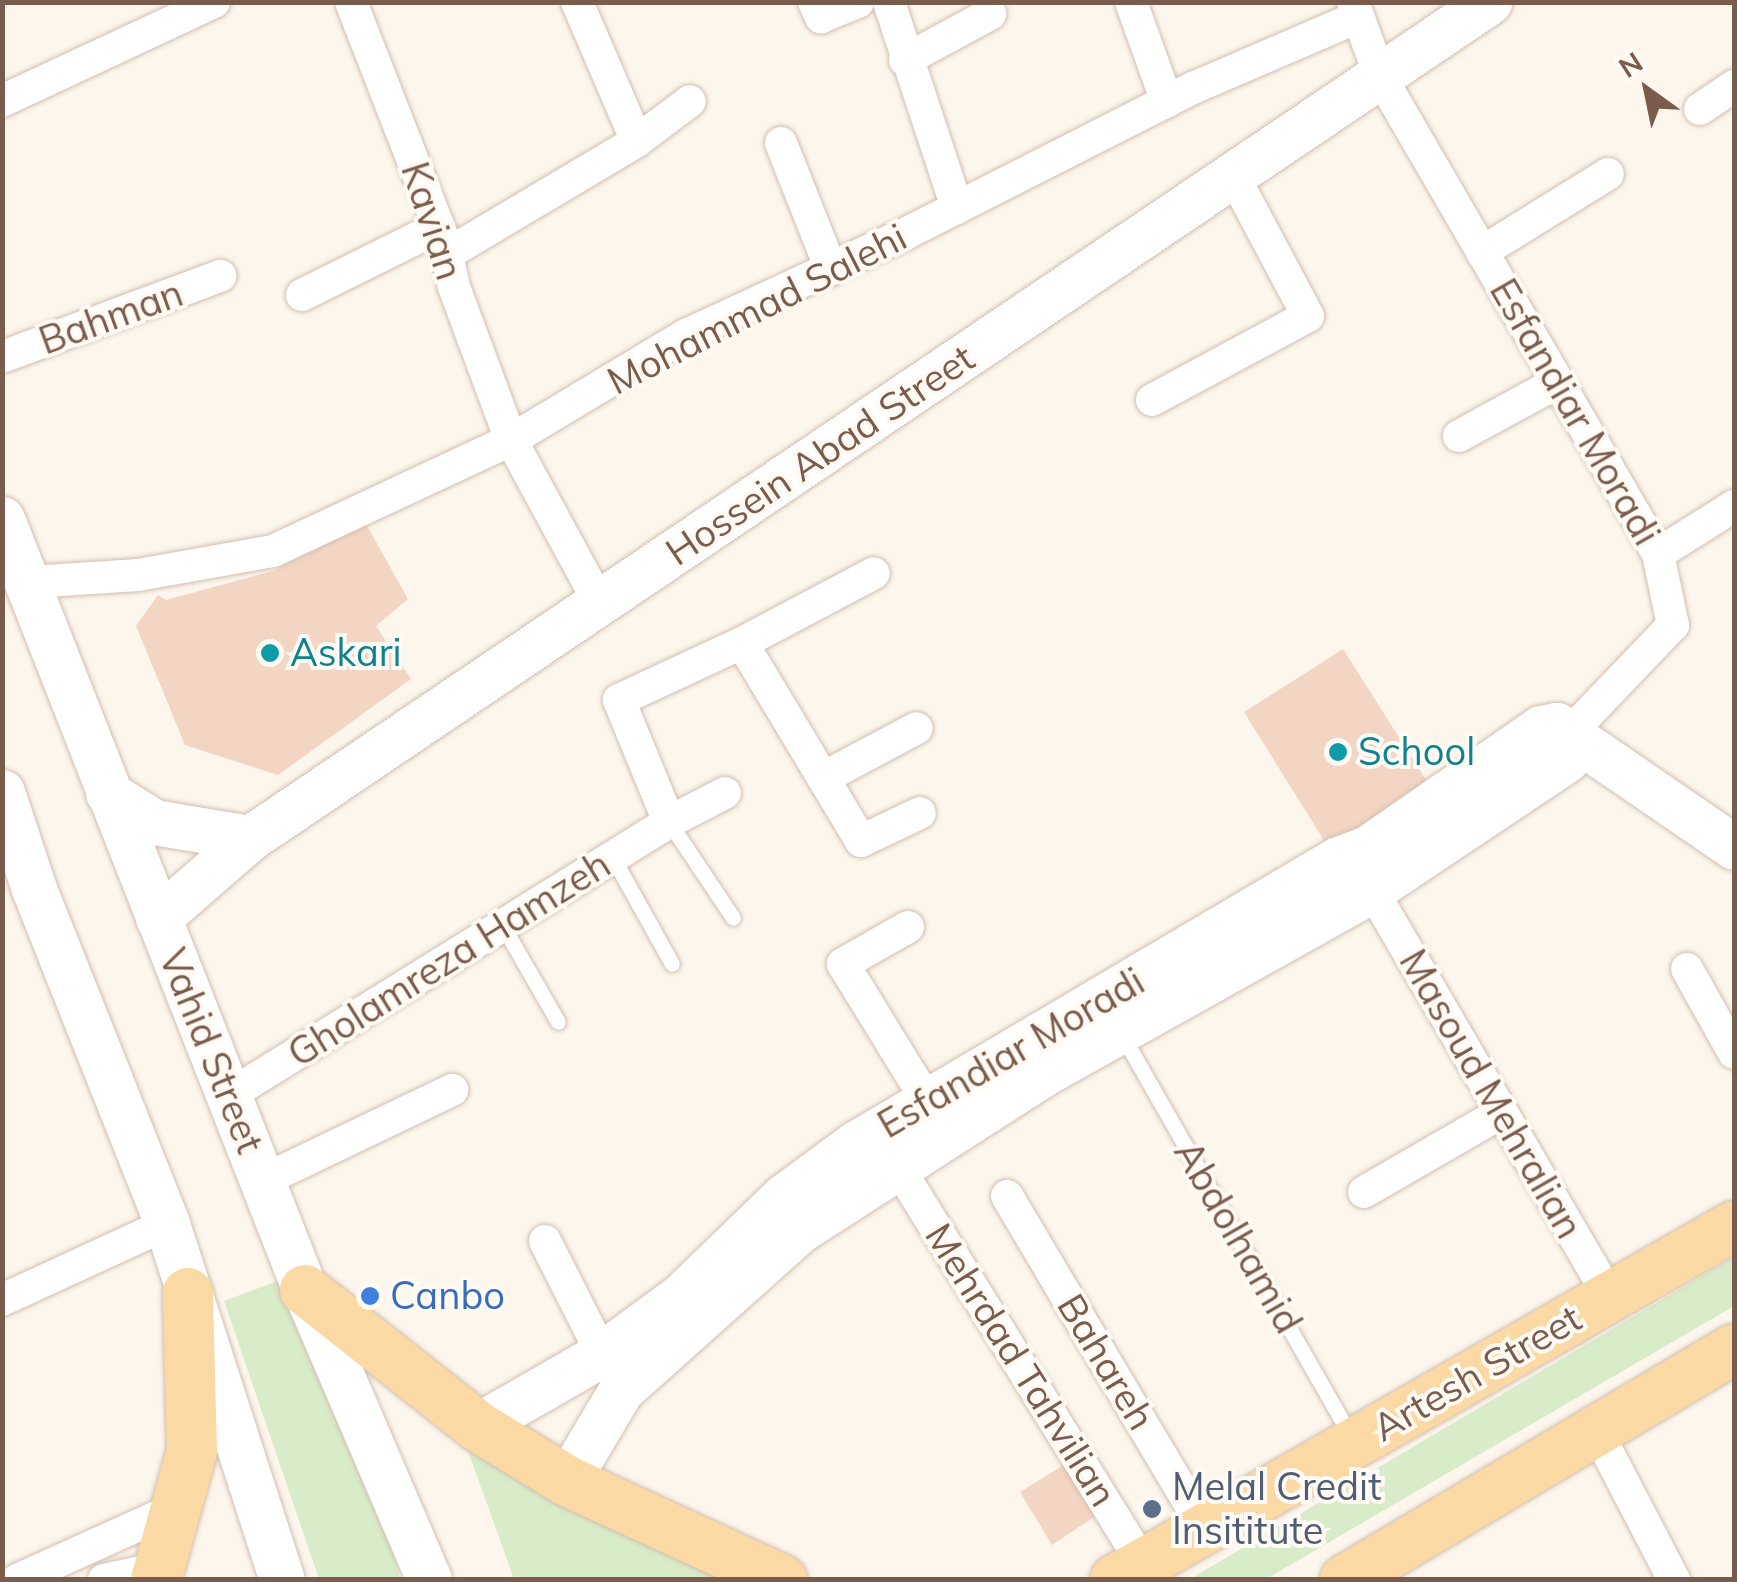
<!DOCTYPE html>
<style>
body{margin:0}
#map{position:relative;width:1737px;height:1582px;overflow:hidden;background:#fdf6ec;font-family:Mulish,sans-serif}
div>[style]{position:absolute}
.green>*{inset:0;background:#d8ecc9}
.building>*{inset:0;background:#f3d5c3}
.roads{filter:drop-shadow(0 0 2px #d1beb0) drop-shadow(0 0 2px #d1beb0)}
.lane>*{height:15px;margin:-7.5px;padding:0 7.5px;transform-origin:7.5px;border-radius:7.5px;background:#fff}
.street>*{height:32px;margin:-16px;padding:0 16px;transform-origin:16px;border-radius:16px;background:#fff}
.secondary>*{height:45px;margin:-22.5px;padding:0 22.5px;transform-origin:22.5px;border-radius:22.5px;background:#fff}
.primary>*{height:50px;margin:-25px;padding:0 25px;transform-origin:25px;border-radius:25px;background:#fbd9a5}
.dots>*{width:28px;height:28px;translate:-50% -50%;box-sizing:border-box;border:5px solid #fffaf3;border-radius:50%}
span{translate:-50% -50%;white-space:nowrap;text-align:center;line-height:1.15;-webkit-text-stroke:8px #fffaf3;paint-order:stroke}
.street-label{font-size:38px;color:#7a5c4d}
.culture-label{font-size:38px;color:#0d838f}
.left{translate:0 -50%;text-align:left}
.shop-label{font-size:38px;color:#366cbe}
.service-label{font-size:38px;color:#4e5e75}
.frame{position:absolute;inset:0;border:5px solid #7a5c4d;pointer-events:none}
.north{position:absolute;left:1597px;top:40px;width:100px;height:100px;-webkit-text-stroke:8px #fffaf3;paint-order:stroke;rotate:327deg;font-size:28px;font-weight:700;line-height:40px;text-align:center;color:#7a5c4d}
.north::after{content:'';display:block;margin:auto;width:35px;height:45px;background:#7a5c4d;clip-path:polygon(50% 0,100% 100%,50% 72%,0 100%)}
</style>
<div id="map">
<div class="green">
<div style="clip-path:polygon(1734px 1257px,1734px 1306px,1266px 1579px,1190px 1579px)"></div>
<div style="clip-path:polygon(283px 1279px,392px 1549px,400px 1579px,319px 1579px,224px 1301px)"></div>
<div style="clip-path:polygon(468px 1451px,552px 1500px,668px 1550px,721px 1579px,514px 1579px)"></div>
</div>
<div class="building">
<div style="clip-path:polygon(366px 524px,408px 599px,376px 626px,411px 679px,278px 775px,185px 745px,136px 626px,158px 595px,166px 600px,273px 571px)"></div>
<div style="clip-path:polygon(1343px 649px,1433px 791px,1333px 855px,1244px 712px)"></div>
<div style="clip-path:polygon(1072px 1460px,1103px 1511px,1052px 1545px,1020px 1492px)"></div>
</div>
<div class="roads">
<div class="lane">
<div style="left:669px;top:822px;width:115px;rotate:56.3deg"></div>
<div style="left:613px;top:858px;width:121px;rotate:60.9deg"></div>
<div style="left:504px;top:928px;width:108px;rotate:60.1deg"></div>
<div style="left:1122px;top:1035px;width:462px;rotate:60.3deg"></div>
</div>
<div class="street">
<div style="left:351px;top:2px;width:256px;rotate:68.7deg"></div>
<div style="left:444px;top:240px;width:48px;rotate:78deg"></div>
<div style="left:454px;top:287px;width:163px;rotate:69.6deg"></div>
<div style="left:511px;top:440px;width:187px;rotate:61.5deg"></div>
<div style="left:577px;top:2px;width:151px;rotate:66.7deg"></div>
<div style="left:637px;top:141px;width:66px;rotate:-37deg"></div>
<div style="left:814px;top:2px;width:17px;rotate:65deg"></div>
<div style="left:821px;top:17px;width:40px;rotate:-22deg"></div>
<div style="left:889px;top:2px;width:217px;rotate:71.7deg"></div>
<div style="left:1131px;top:2px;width:106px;rotate:70.2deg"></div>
<div style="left:1353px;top:2px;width:79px;rotate:70deg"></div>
<div style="left:1380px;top:76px;width:553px;rotate:59.82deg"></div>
<div style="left:1658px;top:554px;width:73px;rotate:78.1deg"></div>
<div style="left:1673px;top:625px;width:151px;rotate:133.7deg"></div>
<div style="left:905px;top:60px;width:97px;rotate:-28.4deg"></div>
<div style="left:2px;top:101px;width:234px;rotate:-25deg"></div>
<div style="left:1700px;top:109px;width:41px;rotate:-34.1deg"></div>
<div style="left:781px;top:143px;width:136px;rotate:68.4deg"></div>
<div style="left:1482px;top:252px;width:148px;rotate:-31.8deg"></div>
<div style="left:447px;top:254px;width:221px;rotate:-30.7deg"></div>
<div style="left:302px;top:295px;width:153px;rotate:-26.4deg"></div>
<div style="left:2px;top:357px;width:233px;rotate:-20.4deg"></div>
<div style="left:1152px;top:400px;width:177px;rotate:-28.3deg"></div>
<div style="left:1308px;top:316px;width:160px;rotate:-118deg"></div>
<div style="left:1459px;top:436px;width:113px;rotate:-28.6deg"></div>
<div style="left:1658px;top:554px;width:90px;rotate:-32.3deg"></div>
<div style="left:30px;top:582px;width:108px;rotate:-3.7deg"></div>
<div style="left:138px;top:575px;width:137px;rotate:-10.1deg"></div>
<div style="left:273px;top:551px;width:263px;rotate:-25deg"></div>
<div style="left:511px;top:440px;width:204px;rotate:-31deg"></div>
<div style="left:686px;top:335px;width:241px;rotate:-24.8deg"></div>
<div style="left:905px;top:234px;width:323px;rotate:-26.9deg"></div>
<div style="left:1193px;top:88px;width:180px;rotate:-23.3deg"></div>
<div style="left:742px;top:643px;width:231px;rotate:59deg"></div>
<div style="left:861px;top:841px;width:65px;rotate:-25.4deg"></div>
<div style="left:823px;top:778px;width:106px;rotate:-28deg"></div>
<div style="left:669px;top:822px;width:132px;rotate:-112.3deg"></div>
<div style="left:619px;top:700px;width:136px;rotate:-24.9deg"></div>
<div style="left:742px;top:643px;width:149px;rotate:-27.9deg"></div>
<div style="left:1372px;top:890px;width:471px;rotate:59.7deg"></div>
<div style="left:908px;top:927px;width:75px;rotate:150.4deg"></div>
<div style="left:843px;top:964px;width:162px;rotate:58.4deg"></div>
<div style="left:1687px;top:969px;width:96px;rotate:60.8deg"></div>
<div style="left:228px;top:1096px;width:519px;rotate:-31.85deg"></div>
<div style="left:669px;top:822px;width:63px;rotate:-27.4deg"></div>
<div style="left:898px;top:1167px;width:467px;rotate:58.3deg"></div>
<div style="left:262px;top:1181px;width:211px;rotate:-25.6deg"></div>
<div style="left:1364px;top:1192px;width:158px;rotate:-30deg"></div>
<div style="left:1007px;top:1196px;width:387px;rotate:59.3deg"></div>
<div style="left:545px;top:1241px;width:127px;rotate:63.2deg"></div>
<div style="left:2px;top:1300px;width:182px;rotate:-24.7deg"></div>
<div style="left:1596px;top:1430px;width:169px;rotate:62.5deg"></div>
<div style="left:17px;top:1580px;width:178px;rotate:-24.3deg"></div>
<div style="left:104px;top:1580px;width:56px;rotate:-12.3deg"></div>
</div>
<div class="secondary">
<div style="left:2px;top:519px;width:828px;rotate:68.55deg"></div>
<div style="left:305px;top:1290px;width:315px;rotate:66.8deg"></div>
<div style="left:1569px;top:734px;width:200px;rotate:34.4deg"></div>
<div style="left:2px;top:792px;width:102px;rotate:71.7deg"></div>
<div style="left:34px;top:889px;width:360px;rotate:68.3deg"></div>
<div style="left:167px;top:1224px;width:374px;rotate:72.1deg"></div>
<div style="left:108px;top:793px;width:54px;rotate:32.2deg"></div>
<div style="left:154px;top:822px;width:97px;rotate:9.5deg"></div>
<div style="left:158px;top:918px;width:122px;rotate:-41deg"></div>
<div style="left:250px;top:838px;width:1495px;rotate:-34.01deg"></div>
<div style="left:477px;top:1426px;width:144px;rotate:-29.9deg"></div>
<div style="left:602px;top:1354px;width:99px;rotate:-36.4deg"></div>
<div style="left:682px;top:1295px;width:141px;rotate:-44.1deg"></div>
<div style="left:783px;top:1197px;width:89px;rotate:-36.4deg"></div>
<div style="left:855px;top:1144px;width:561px;rotate:-30.54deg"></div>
<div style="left:1338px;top:859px;width:30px;rotate:-20deg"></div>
<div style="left:1366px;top:849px;width:213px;rotate:-34.7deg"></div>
<div style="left:1541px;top:728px;width:16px;rotate:-11deg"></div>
<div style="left:1557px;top:725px;width:15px;rotate:37deg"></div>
<div style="left:1569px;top:734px;width:14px;rotate:73deg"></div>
<div style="left:1573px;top:747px;width:15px;rotate:118deg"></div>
<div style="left:1566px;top:760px;width:234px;rotate:146.2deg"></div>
<div style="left:1372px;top:890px;width:377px;rotate:150.8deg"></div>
<div style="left:1043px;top:1074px;width:289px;rotate:147.3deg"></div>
<div style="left:800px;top:1230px;width:240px;rotate:138.2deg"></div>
<div style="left:621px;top:1390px;width:106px;rotate:120.7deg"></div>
</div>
<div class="primary">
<div style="left:305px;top:1290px;width:219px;rotate:38.3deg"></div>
<div style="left:477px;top:1426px;width:105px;rotate:31.4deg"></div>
<div style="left:567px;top:1481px;width:237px;rotate:24.7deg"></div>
<div style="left:156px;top:1580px;width:134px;rotate:-74.4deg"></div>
<div style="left:192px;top:1451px;width:158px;rotate:-91.5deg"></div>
<div style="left:1115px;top:1580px;width:713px;rotate:-29.76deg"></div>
<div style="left:1345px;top:1580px;width:452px;rotate:-30.7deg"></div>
</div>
</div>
<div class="dots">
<div style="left:270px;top:653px;background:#0f9aa8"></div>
<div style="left:1338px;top:752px;background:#0f9aa8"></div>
<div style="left:370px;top:1296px;background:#3f7fe0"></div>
<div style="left:1152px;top:1509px;background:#5c6f8a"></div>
</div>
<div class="street-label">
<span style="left:432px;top:221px;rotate:72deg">Kavian</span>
<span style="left:757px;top:309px;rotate:-27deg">Mohammad Salehi</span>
<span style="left:111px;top:317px;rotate:-20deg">Bahman</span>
<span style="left:1575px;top:412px;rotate:60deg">Esfandiar Moradi</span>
<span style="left:820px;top:455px;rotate:-34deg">Hossein Abad Street</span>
<span style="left:449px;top:959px;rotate:-32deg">Gholamreza Hamzeh</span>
<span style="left:211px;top:1051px;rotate:68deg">Vahid Street</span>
<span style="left:1011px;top:1053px;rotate:-30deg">Esfandiar Moradi</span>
<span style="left:1491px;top:1094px;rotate:60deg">Masoud Mehralian</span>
<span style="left:1238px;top:1237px;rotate:60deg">Abdolhamid</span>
<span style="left:1106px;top:1362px;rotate:59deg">Bahareh</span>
<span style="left:1021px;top:1365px;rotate:58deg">Mehrdad Tahvilian</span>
<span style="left:1477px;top:1373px;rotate:-30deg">Artesh Street</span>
</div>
<div class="culture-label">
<span class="left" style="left:290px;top:653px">Askari</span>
<span class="left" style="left:1358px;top:752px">School</span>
</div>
<div class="shop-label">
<span class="left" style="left:390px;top:1296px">Canbo</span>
</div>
<div class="service-label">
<span class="left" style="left:1172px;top:1509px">Melal Credit<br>Insititute</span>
</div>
<div class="frame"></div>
<div class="north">N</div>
</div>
